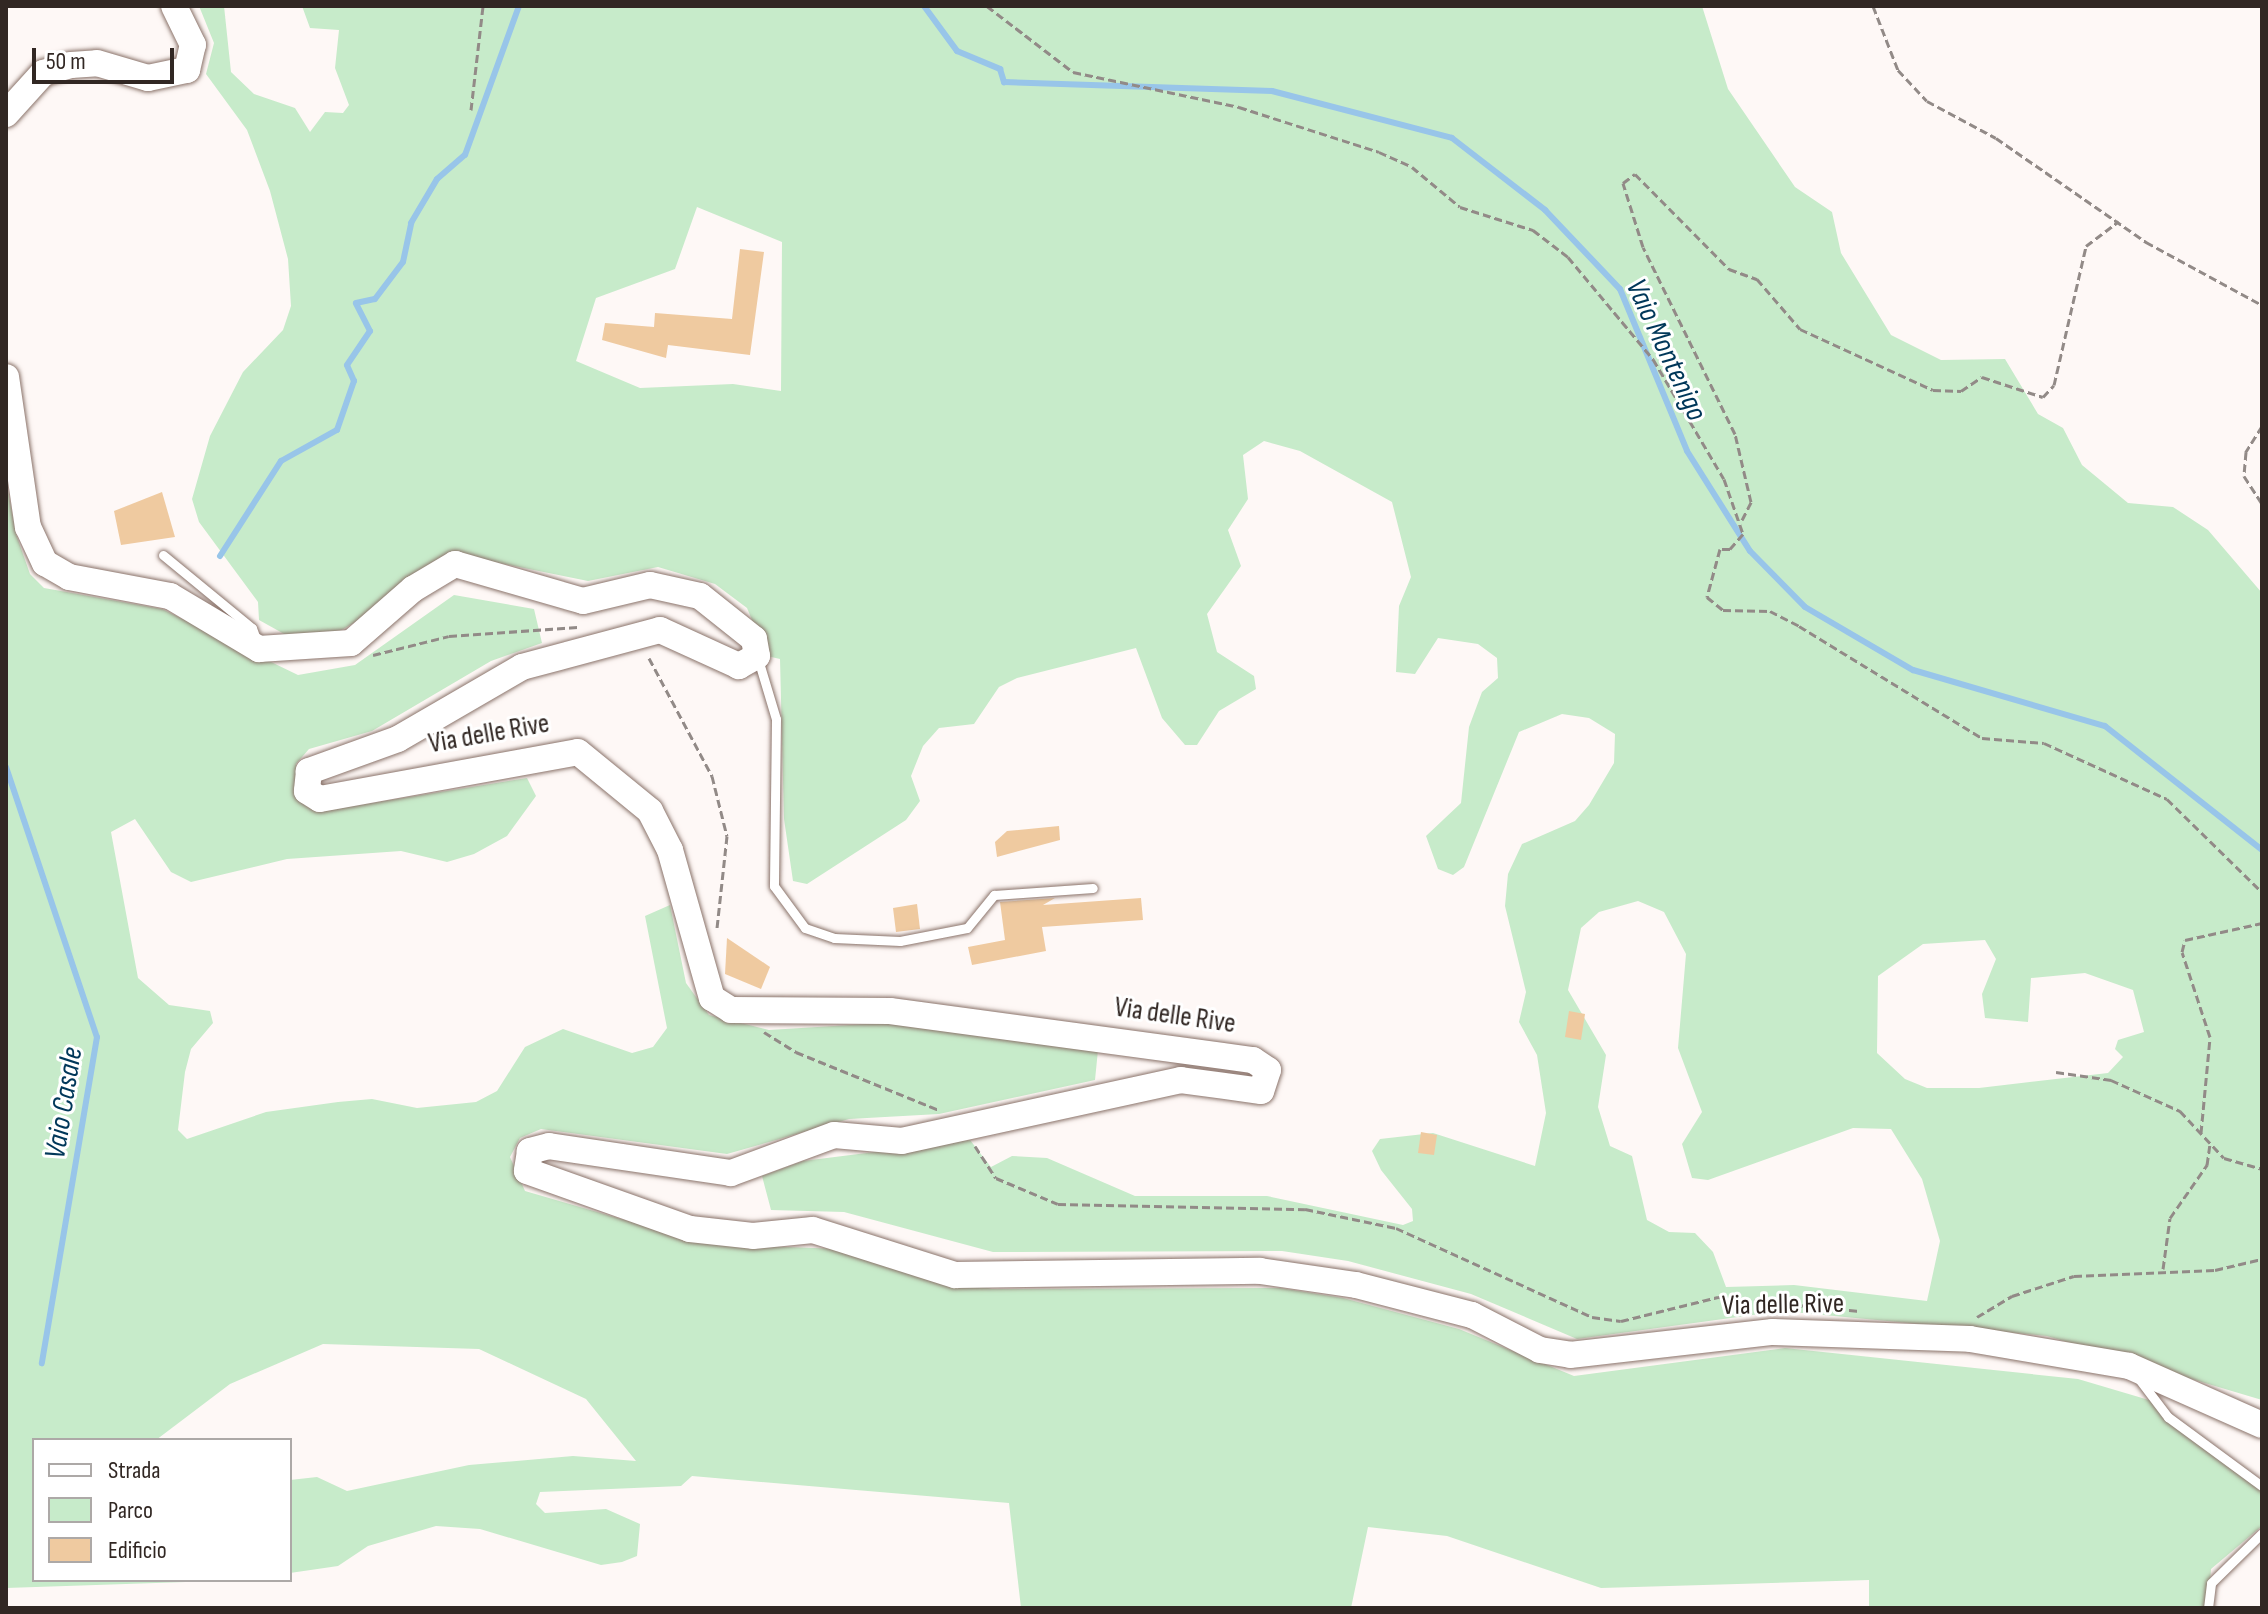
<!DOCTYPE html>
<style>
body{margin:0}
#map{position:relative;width:2268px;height:1614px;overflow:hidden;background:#fef8f6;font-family:"Sofia Sans Condensed",sans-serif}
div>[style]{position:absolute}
.green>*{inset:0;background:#c7ebca}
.stream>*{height:6px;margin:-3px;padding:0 3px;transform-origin:3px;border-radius:3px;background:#98c5e9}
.building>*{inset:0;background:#efcaa0}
.path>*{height:3px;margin-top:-1.5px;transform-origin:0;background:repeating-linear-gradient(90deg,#928a87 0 8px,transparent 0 12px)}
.roads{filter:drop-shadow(0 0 2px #8a736a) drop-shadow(0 0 2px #8a736a)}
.lane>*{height:9px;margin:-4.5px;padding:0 4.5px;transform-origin:4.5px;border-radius:4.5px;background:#fff}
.secondary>*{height:26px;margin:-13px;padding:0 13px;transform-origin:13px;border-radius:13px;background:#fff}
span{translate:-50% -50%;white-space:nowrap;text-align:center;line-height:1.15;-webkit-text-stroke:6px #fff;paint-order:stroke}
.street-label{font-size:28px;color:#312723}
.water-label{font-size:30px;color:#003759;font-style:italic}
.frame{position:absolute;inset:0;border:8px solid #312723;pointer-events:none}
.legend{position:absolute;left:32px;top:1438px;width:260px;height:144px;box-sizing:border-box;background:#fff;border:2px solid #ada9a7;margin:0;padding:10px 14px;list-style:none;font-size:24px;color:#312723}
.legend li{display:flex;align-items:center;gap:16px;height:40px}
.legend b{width:40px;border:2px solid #ada9a7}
.scale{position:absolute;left:32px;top:48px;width:142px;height:36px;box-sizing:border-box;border:4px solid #312723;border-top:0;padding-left:10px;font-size:24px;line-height:28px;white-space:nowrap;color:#312723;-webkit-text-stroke:6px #fff;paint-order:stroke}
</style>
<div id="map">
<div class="green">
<div style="clip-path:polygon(evenodd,199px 6px,224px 6px,231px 72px,254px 94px,295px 108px,310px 132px,325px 112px,343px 113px,349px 105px,335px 68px,339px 30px,310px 28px,302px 6px,1702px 6px,1728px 89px,1795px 187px,1832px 212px,1841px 253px,1891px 335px,1941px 360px,2005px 359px,2038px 414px,2063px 428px,2082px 465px,2128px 503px,2173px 507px,2208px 530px,2262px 593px,2262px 1400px,2047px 1336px,1781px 1311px,1577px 1339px,1471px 1294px,1348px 1261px,1282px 1251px,993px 1252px,844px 1212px,771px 1210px,762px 1176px,803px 1161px,970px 1140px,991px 1167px,1012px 1156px,1047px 1158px,1135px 1196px,1267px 1196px,1403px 1225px,1413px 1221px,1412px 1209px,1381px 1170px,1372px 1151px,1380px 1139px,1433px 1133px,1535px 1166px,1546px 1113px,1537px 1055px,1519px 1022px,1526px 992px,1505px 906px,1508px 874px,1522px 844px,1575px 821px,1589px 805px,1614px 763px,1615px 734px,1589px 718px,1562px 714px,1519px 732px,1464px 867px,1453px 875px,1438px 869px,1426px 836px,1461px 803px,1469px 727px,1482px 692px,1498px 678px,1497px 658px,1478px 644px,1438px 638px,1415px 674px,1396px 672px,1399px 606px,1411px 577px,1392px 502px,1300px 451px,1264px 441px,1243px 455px,1248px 499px,1228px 530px,1241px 566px,1207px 614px,1217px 652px,1254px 676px,1256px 689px,1219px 711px,1197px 745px,1185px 745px,1162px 718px,1136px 648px,1017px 678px,999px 687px,974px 724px,939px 728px,923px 746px,911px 776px,920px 801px,906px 820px,807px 884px,793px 881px,784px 819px,780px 659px,767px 656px,747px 608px,715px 584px,658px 567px,588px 581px,469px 557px,338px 632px,286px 635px,259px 620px,258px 602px,199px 522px,192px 499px,210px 436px,243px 372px,283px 330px,291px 306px,288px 259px,270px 191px,247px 130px,206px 74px,214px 43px,199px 6px,697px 207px,782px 242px,781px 391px,733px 384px,640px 388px,576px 361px,596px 298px,675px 269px,697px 207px,199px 6px,1638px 901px,1664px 912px,1686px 954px,1678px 1048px,1702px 1112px,1682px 1144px,1692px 1178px,1708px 1180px,1853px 1128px,1891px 1129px,1922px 1179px,1940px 1241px,1927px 1301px,1794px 1285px,1726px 1287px,1713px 1252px,1695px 1233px,1669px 1232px,1647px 1220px,1632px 1156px,1610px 1146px,1598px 1107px,1606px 1055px,1568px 990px,1581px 928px,1599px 912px,1638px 901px,199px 6px,1985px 940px,1996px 959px,1982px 994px,1985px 1018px,2028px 1022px,2031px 978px,2085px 973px,2133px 990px,2144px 1032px,2118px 1040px,2115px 1049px,2123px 1057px,2108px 1073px,1979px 1088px,1927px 1088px,1905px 1079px,1877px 1053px,1878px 976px,1923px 944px,1985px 940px)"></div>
<div style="clip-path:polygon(6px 480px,16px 534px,30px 574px,44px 588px,162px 609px,298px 675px,355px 665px,454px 595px,534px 609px,542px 643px,491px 661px,372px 731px,309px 749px,296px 764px,300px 794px,322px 811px,527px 778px,536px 796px,507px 836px,474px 854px,447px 862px,401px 851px,287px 859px,191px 882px,171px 872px,135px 819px,111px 832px,138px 978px,169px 1005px,210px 1011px,213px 1023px,191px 1049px,185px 1072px,178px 1130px,187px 1139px,266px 1112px,338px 1102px,372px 1099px,417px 1108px,476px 1102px,497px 1091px,525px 1047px,563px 1029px,632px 1053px,653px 1047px,667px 1028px,645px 916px,670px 905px,686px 983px,709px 1015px,769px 1030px,882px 1023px,1098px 1050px,1095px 1080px,939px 1114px,849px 1119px,727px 1154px,541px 1129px,520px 1138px,510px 1157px,525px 1191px,707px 1244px,840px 1249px,992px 1289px,1280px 1288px,1343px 1298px,1459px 1329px,1574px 1376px,1785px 1348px,2078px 1379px,2159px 1403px,2172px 1425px,2262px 1488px,2262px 1526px,2211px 1569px,2208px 1608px,1869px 1608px,1869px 1580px,1601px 1588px,1447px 1536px,1368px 1527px,1351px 1608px,1021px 1608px,1009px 1503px,692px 1476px,681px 1486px,540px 1492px,536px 1504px,545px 1513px,606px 1509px,640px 1524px,637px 1556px,622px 1562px,601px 1565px,480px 1529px,436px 1526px,368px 1546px,338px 1566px,290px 1573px,290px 1480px,317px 1477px,347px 1491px,469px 1465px,573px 1456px,636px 1461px,586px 1399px,479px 1349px,323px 1344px,230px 1384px,156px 1440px,34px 1440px,34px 1580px,246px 1580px,6px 1588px)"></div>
</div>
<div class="stream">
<div style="left:924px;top:6px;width:56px;rotate:53.7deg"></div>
<div style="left:957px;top:51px;width:47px;rotate:22.7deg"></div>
<div style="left:1000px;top:69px;width:14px;rotate:73deg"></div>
<div style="left:1004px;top:82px;width:268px;rotate:1.9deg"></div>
<div style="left:1272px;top:91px;width:186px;rotate:14.6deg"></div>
<div style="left:1452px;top:138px;width:118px;rotate:37.7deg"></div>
<div style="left:1545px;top:210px;width:109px;rotate:46.5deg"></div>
<div style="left:1620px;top:289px;width:175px;rotate:67.5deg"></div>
<div style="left:1687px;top:451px;width:118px;rotate:57.8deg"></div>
<div style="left:1750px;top:551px;width:78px;rotate:45.5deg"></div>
<div style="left:1805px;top:607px;width:125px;rotate:30.3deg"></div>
<div style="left:1913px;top:670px;width:200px;rotate:16.3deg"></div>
<div style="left:2105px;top:726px;width:200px;rotate:38.3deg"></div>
<div style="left:220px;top:556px;width:113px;rotate:-57.3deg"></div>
<div style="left:281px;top:461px;width:64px;rotate:-29deg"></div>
<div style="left:337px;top:430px;width:52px;rotate:-70.9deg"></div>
<div style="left:354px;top:381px;width:17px;rotate:-114deg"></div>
<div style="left:347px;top:365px;width:41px;rotate:-55.9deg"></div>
<div style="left:370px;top:331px;width:31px;rotate:-117deg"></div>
<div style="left:356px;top:303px;width:19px;rotate:-12deg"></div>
<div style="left:375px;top:299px;width:46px;rotate:-52.9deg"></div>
<div style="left:403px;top:262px;width:40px;rotate:-78deg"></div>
<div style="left:411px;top:223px;width:51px;rotate:-59.4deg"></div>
<div style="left:437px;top:179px;width:37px;rotate:-41deg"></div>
<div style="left:465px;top:155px;width:158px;rotate:-70.1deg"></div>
<div style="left:6px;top:767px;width:285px;rotate:71.4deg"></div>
<div style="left:97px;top:1037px;width:331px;rotate:99.6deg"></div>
</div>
<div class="building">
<div style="clip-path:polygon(740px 249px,764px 252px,750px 355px,668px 345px,666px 358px,602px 340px,605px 323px,654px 327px,655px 313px,732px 319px)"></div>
<div style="clip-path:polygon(162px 492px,175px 537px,121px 545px,114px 511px)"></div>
<div style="clip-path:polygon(1059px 826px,1060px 840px,997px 857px,995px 842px,1007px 831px)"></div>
<div style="clip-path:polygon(1055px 898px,1043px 905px,1141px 898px,1143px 920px,1042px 927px,1046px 951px,972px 965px,968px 947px,1005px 940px,1000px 902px)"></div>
<div style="clip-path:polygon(917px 904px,920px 929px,896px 932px,893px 908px)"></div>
<div style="clip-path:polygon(727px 938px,770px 967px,761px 989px,725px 974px)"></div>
<div style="clip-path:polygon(1569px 1011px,1585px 1014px,1581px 1040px,1565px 1037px)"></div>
<div style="clip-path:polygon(1421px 1132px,1437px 1135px,1434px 1155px,1418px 1153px)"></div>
</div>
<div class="path">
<div style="left:987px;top:6px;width:108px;rotate:37.5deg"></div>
<div style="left:1073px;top:72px;width:170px;rotate:11.9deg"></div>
<div style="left:1239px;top:107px;width:147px;rotate:17.8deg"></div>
<div style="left:1379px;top:152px;width:36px;rotate:24deg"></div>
<div style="left:1412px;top:167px;width:62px;rotate:39.8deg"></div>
<div style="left:1460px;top:207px;width:77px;rotate:17.5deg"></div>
<div style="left:1533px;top:230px;width:44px;rotate:37.6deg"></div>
<div style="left:1568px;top:257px;width:133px;rotate:50.2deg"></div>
<div style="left:1653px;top:359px;width:139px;rotate:59.4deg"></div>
<div style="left:1724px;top:479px;width:58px;rotate:70.9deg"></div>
<div style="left:1743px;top:534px;width:20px;rotate:131deg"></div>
<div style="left:1730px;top:549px;width:10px;rotate:180deg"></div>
<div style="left:1720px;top:549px;width:50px;rotate:105.2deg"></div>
<div style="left:1707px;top:597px;width:21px;rotate:39deg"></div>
<div style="left:1723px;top:610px;width:47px;rotate:1.2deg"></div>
<div style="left:1770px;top:611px;width:33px;rotate:27deg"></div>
<div style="left:1799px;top:626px;width:215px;rotate:31.5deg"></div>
<div style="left:1982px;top:738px;width:62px;rotate:4.6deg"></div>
<div style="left:2044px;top:743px;width:135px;rotate:24.5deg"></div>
<div style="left:2167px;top:799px;width:133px;rotate:44.4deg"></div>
<div style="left:1873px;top:6px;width:69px;rotate:68.7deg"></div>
<div style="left:1898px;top:70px;width:42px;rotate:46.9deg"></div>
<div style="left:1927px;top:101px;width:78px;rotate:28.2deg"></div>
<div style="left:1996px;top:138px;width:183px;rotate:34.7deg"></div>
<div style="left:2146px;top:242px;width:132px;rotate:28.5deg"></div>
<div style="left:471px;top:110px;width:105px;rotate:-83.4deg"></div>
<div style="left:2262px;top:426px;width:31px;rotate:122deg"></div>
<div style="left:2246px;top:452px;width:24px;rotate:95deg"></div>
<div style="left:2244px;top:476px;width:33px;rotate:57deg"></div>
<div style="left:1742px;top:520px;width:20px;rotate:-63deg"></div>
<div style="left:1751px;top:502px;width:70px;rotate:-103.2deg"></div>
<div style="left:1735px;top:434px;width:208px;rotate:-116.2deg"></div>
<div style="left:1643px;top:247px;width:67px;rotate:-107.4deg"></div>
<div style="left:1623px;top:183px;width:15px;rotate:-37deg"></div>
<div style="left:1635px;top:174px;width:134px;rotate:45.3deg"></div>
<div style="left:1729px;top:269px;width:30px;rotate:20deg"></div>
<div style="left:1757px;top:279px;width:66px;rotate:49.3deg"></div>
<div style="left:1800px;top:329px;width:146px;rotate:24.6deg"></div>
<div style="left:1933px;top:390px;width:28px;rotate:2deg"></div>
<div style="left:1961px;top:391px;width:25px;rotate:-34deg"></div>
<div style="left:1982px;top:377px;width:64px;rotate:18.2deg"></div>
<div style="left:2043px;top:397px;width:16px;rotate:-47deg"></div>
<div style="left:2054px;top:385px;width:143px;rotate:-77deg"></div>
<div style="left:2086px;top:246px;width:41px;rotate:-37.1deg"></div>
<div style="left:373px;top:655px;width:78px;rotate:-14deg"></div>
<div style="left:449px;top:636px;width:129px;rotate:-4deg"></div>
<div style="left:649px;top:658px;width:134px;rotate:61.9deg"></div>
<div style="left:712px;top:776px;width:62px;rotate:76deg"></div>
<div style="left:727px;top:836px;width:93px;rotate:96.2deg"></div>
<div style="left:764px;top:1032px;width:38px;rotate:32deg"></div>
<div style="left:796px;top:1052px;width:154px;rotate:22.1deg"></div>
<div style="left:2056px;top:1072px;width:56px;rotate:8.3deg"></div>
<div style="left:2111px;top:1080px;width:76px;rotate:24.2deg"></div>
<div style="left:2180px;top:1111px;width:64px;rotate:46.9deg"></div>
<div style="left:2224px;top:1158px;width:40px;rotate:16deg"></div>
<div style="left:2201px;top:1133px;width:96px;rotate:-84.6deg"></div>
<div style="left:2210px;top:1037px;width:89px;rotate:-108.2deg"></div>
<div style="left:2182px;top:952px;width:12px;rotate:-76deg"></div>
<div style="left:2185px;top:940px;width:79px;rotate:-12.4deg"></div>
<div style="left:975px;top:1146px;width:38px;rotate:57deg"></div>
<div style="left:996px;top:1178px;width:67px;rotate:22.8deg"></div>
<div style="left:1058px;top:1204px;width:247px;rotate:1.2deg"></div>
<div style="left:1305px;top:1209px;width:93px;rotate:11.8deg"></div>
<div style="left:1396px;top:1228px;width:215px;rotate:24.4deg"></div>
<div style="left:1592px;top:1317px;width:29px;rotate:8deg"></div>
<div style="left:1621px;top:1321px;width:100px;rotate:-13.9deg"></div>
<div style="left:1718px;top:1297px;width:142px;rotate:5.7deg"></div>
<div style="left:2163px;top:1269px;width:51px;rotate:-82.2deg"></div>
<div style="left:2170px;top:1218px;width:65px;rotate:-55.1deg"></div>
<div style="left:2207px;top:1165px;width:21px;rotate:-82deg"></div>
<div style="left:1977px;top:1317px;width:41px;rotate:-31deg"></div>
<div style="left:2012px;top:1296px;width:65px;rotate:-17.9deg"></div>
<div style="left:2074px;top:1276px;width:141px;rotate:-2.4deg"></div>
<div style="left:2215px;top:1270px;width:48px;rotate:-13.2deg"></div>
</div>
<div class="roads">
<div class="lane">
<div style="left:163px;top:555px;width:115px;rotate:39.4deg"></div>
<div style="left:252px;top:628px;width:15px;rotate:70deg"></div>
<div style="left:758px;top:659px;width:63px;rotate:73.3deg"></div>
<div style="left:776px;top:719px;width:167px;rotate:90.7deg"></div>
<div style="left:774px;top:886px;width:52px;rotate:53.6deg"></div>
<div style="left:805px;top:928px;width:31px;rotate:19deg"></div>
<div style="left:834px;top:938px;width:66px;rotate:2.6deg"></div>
<div style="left:900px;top:941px;width:68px;rotate:-11deg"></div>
<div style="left:967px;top:928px;width:43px;rotate:-50.7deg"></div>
<div style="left:994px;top:895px;width:99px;rotate:-4deg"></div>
<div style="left:2139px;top:1379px;width:48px;rotate:52.7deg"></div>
<div style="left:2168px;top:1417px;width:117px;rotate:36.3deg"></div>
<div style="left:2208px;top:1608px;width:25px;rotate:-83deg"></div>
<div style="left:2211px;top:1583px;width:71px;rotate:-44.4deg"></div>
</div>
<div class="secondary">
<div style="left:6px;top:114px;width:55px;rotate:-47.9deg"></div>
<div style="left:43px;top:73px;width:29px;rotate:-16deg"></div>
<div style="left:71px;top:65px;width:26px;rotate:-4deg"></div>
<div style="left:97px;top:63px;width:53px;rotate:16.4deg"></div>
<div style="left:148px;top:78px;width:40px;rotate:-12deg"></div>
<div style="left:187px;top:70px;width:26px;rotate:-77deg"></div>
<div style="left:193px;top:45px;width:43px;rotate:-116deg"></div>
<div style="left:6px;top:377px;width:152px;rotate:81.7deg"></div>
<div style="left:28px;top:527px;width:40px;rotate:65deg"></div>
<div style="left:45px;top:563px;width:28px;rotate:30deg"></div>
<div style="left:69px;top:577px;width:103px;rotate:10.7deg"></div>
<div style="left:170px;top:596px;width:104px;rotate:30.8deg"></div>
<div style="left:259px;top:649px;width:92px;rotate:-3.7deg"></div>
<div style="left:351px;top:643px;width:82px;rotate:-41.1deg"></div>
<div style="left:413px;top:589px;width:49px;rotate:-30.8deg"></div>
<div style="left:455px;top:564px;width:133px;rotate:16.1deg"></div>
<div style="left:583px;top:601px;width:69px;rotate:-13.4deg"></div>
<div style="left:650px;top:585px;width:51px;rotate:12.4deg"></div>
<div style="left:700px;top:596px;width:69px;rotate:38.5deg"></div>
<div style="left:754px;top:639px;width:17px;rotate:80deg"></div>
<div style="left:757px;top:656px;width:21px;rotate:151deg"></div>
<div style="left:739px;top:666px;width:87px;rotate:-155.5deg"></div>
<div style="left:660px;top:630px;width:143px;rotate:165deg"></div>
<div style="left:522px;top:667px;width:143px;rotate:149.9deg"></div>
<div style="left:398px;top:739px;width:95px;rotate:160.2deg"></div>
<div style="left:309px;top:771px;width:20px;rotate:96deg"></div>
<div style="left:307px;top:791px;width:15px;rotate:32deg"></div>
<div style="left:320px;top:799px;width:262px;rotate:-10.3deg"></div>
<div style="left:578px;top:752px;width:93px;rotate:39.3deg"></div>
<div style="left:650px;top:811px;width:44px;rotate:62.9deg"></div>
<div style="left:670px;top:850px;width:154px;rotate:74.2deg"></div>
<div style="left:712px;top:998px;width:22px;rotate:32deg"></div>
<div style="left:731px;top:1010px;width:159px;rotate:0.4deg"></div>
<div style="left:890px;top:1011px;width:366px;rotate:7.7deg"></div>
<div style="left:1253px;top:1060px;width:18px;rotate:34deg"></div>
<div style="left:1268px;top:1070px;width:22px;rotate:108deg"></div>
<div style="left:1261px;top:1091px;width:81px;rotate:-172.2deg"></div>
<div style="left:1181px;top:1080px;width:286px;rotate:167.7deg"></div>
<div style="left:902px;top:1141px;width:68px;rotate:-175deg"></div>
<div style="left:834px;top:1135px;width:110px;rotate:159.7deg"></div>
<div style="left:731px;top:1173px;width:184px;rotate:-171.6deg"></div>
<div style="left:549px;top:1146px;width:20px;rotate:165deg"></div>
<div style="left:530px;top:1151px;width:20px;rotate:99deg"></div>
<div style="left:527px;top:1171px;width:173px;rotate:19.6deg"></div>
<div style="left:690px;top:1229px;width:63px;rotate:6.3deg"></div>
<div style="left:753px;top:1236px;width:60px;rotate:-5.7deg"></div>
<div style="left:813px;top:1230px;width:149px;rotate:17.6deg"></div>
<div style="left:955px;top:1275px;width:305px;rotate:-0.8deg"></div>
<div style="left:1260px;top:1271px;width:97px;rotate:8.3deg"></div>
<div style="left:1356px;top:1285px;width:120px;rotate:14.5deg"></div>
<div style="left:1472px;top:1315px;width:76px;rotate:27.2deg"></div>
<div style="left:1540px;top:1350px;width:30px;rotate:9deg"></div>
<div style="left:1570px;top:1355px;width:204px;rotate:-6.5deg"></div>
<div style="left:1773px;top:1332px;width:197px;rotate:2deg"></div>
<div style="left:1970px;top:1339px;width:161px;rotate:9.6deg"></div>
<div style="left:2129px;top:1366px;width:145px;rotate:23.9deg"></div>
</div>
</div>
<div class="street-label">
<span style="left:489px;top:734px;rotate:-10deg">Via delle Rive</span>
<span style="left:1175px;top:1016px;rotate:8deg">Via delle Rive</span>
<span style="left:1783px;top:1305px;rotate:-1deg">Via delle Rive</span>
</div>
<div class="water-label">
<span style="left:1666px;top:350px;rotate:65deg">Vaio Montenigo</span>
<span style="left:64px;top:1103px;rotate:-81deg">Vaio Casale</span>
</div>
<div class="frame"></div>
<ul class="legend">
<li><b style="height:10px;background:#fff"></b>Strada</li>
<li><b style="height:22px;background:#c7ebca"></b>Parco</li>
<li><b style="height:22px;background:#efcaa0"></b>Edificio</li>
</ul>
<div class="scale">50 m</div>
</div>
